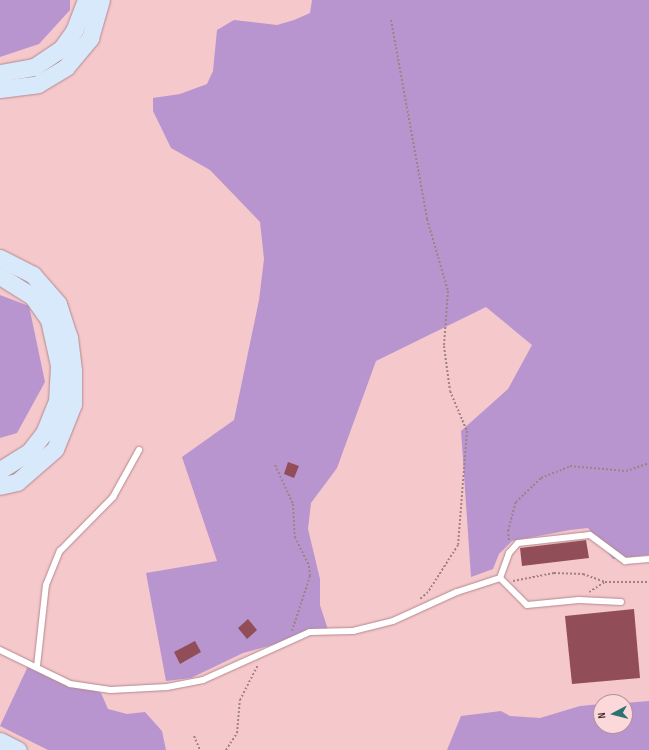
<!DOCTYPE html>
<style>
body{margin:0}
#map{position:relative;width:649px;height:750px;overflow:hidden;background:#f5c8cc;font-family:"Sofia Sans Condensed",sans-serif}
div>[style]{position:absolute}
.green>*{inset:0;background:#b895cf}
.building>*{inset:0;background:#924e58}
.path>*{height:2px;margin-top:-1px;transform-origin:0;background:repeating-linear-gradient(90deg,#a18184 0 2px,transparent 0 4px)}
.roads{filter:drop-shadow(0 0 1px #b3898d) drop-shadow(0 0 1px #b3898d)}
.service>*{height:6px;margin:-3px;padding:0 3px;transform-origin:3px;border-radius:3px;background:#fff}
.secondary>*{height:17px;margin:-8.5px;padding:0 8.5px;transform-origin:8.5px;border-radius:8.5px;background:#d8e9fc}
span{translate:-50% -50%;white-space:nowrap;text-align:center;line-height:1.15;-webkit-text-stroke:4px #fcd8db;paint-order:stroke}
.north{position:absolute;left:593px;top:694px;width:40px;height:40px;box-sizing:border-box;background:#fcd8db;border:1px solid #b19497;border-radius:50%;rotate:263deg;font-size:11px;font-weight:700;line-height:16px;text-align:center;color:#402e30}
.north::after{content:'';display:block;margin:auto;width:14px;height:18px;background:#297370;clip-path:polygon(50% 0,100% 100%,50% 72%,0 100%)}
</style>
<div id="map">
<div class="green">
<div style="clip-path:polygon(0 0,70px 0,70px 10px,39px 44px,0 57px)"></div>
<div style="clip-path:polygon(312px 0,649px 0,649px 555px,613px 559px,588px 528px,570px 530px,512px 541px,499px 554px,493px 569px,471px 577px,461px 431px,508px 389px,532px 345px,486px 307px,376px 361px,337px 468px,311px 503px,308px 529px,320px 579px,320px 605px,328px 630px,243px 653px,191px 678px,166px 681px,146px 573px,217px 561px,182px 457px,234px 420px,259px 300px,264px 259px,260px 222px,210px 170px,171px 148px,153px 111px,153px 98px,180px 94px,207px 84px,213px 71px,217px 30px,234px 20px,277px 25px,294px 20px,310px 13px)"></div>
<div style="clip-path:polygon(0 295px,29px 306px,45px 382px,17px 433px,0 438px)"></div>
<div style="clip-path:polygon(29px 664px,101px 693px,108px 709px,127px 714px,145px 712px,162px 731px,166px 750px,48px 750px,0 726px)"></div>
<div style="clip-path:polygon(649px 701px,649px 750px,447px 750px,461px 716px,501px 711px,510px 716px,540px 718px,580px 706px,601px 704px,601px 726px,625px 726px,625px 703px)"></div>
</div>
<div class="building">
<div style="clip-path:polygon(288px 462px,299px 466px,294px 478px,284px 474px)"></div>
<div style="clip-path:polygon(586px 540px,589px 558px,522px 566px,520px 548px)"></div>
<div style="clip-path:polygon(634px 609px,640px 678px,572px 684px,565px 616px)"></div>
<div style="clip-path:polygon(248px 619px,257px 630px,247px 639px,238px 628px)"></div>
<div style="clip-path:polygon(195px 641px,201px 652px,180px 664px,174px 652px)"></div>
</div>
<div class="path">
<div style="left:391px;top:20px;width:202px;rotate:79.7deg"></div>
<div style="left:427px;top:219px;width:75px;rotate:73.7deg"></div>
<div style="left:448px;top:291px;width:55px;rotate:94.2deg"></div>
<div style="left:444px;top:346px;width:45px;rotate:82.4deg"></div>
<div style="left:450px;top:391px;width:43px;rotate:67deg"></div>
<div style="left:467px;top:431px;width:114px;rotate:94.5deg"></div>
<div style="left:458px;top:545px;width:56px;rotate:122.6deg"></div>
<div style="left:428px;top:592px;width:11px;rotate:139deg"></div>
<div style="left:275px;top:465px;width:43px;rotate:65.2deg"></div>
<div style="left:293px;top:504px;width:33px;rotate:87deg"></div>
<div style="left:295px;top:537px;width:32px;rotate:64deg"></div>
<div style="left:309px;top:566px;width:10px;rotate:84deg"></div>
<div style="left:310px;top:576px;width:58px;rotate:108.1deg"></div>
<div style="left:509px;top:540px;width:9px;rotate:-96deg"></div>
<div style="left:508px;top:531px;width:30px;rotate:-75deg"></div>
<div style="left:516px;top:502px;width:35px;rotate:-44deg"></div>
<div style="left:541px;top:478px;width:31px;rotate:-22deg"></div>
<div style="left:570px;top:466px;width:56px;rotate:5.1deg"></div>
<div style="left:626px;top:471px;width:24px;rotate:-19deg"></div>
<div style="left:513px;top:581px;width:42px;rotate:-11deg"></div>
<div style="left:554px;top:573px;width:29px;rotate:2deg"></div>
<div style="left:583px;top:574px;width:23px;rotate:20deg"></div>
<div style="left:589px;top:592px;width:19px;rotate:-32deg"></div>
<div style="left:605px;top:582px;width:44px"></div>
<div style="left:194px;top:736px;width:15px;rotate:67deg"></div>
<div style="left:226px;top:750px;width:20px;rotate:-57deg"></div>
<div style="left:237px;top:733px;width:33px;rotate:-85deg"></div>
<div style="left:240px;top:700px;width:39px;rotate:-63deg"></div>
</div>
<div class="roads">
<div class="service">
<div style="left:500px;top:578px;width:27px;rotate:-70deg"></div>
<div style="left:509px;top:553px;width:13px;rotate:-48deg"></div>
<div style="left:518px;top:543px;width:72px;rotate:-6.3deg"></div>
<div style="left:590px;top:535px;width:44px;rotate:36.6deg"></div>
<div style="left:625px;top:561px;width:24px;rotate:-5deg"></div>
<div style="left:500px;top:578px;width:38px;rotate:45deg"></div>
<div style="left:527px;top:605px;width:52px;rotate:-5.5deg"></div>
<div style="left:579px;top:600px;width:42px;rotate:2.7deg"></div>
<div style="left:0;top:650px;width:78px;rotate:25.9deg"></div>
<div style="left:70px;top:684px;width:41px;rotate:8.3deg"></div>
<div style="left:111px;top:690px;width:56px;rotate:-3.1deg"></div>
<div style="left:167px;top:687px;width:37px;rotate:-11deg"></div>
<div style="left:203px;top:680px;width:117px;rotate:-24.2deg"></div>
<div style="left:310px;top:632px;width:43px;rotate:-1.3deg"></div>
<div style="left:353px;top:631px;width:41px;rotate:-14deg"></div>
<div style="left:393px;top:621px;width:70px;rotate:-24.4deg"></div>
<div style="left:457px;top:592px;width:45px;rotate:-18deg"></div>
<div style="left:37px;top:666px;width:81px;rotate:-83.7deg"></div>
<div style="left:46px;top:585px;width:37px;rotate:-68deg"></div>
<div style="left:60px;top:551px;width:76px;rotate:-45.5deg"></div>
<div style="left:113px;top:497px;width:54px;rotate:-61deg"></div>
</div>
<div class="secondary">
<div style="left:0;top:73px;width:35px;rotate:-10deg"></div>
<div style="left:34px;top:67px;width:34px;rotate:-34deg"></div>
<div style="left:62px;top:48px;width:21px;rotate:-55deg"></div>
<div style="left:74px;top:31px;width:33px;rotate:-69deg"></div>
<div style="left:0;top:89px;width:38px;rotate:-7deg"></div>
<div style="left:38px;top:84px;width:33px;rotate:-31deg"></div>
<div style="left:66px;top:67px;width:38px;rotate:-50deg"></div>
<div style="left:90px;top:38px;width:40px;rotate:-74deg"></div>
<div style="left:0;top:258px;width:37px;rotate:27deg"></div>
<div style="left:33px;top:275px;width:38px;rotate:49deg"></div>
<div style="left:58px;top:304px;width:35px;rotate:72deg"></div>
<div style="left:69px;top:337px;width:33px;rotate:83deg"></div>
<div style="left:73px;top:370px;width:34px;rotate:90deg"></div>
<div style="left:73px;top:404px;width:48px;rotate:111.8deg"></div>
<div style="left:55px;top:449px;width:50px;rotate:139deg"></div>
<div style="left:17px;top:482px;width:17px;rotate:167deg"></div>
<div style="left:0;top:276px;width:39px;rotate:32deg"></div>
<div style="left:33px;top:297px;width:28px;rotate:55deg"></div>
<div style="left:49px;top:320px;width:46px;rotate:77.5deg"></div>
<div style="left:59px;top:365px;width:36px;rotate:93deg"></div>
<div style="left:57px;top:401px;width:35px;rotate:112deg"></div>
<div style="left:44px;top:433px;width:24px;rotate:128deg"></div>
<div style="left:29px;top:452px;width:34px;rotate:148deg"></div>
<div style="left:0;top:741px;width:20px;rotate:27deg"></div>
</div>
</div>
<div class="north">N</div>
</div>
